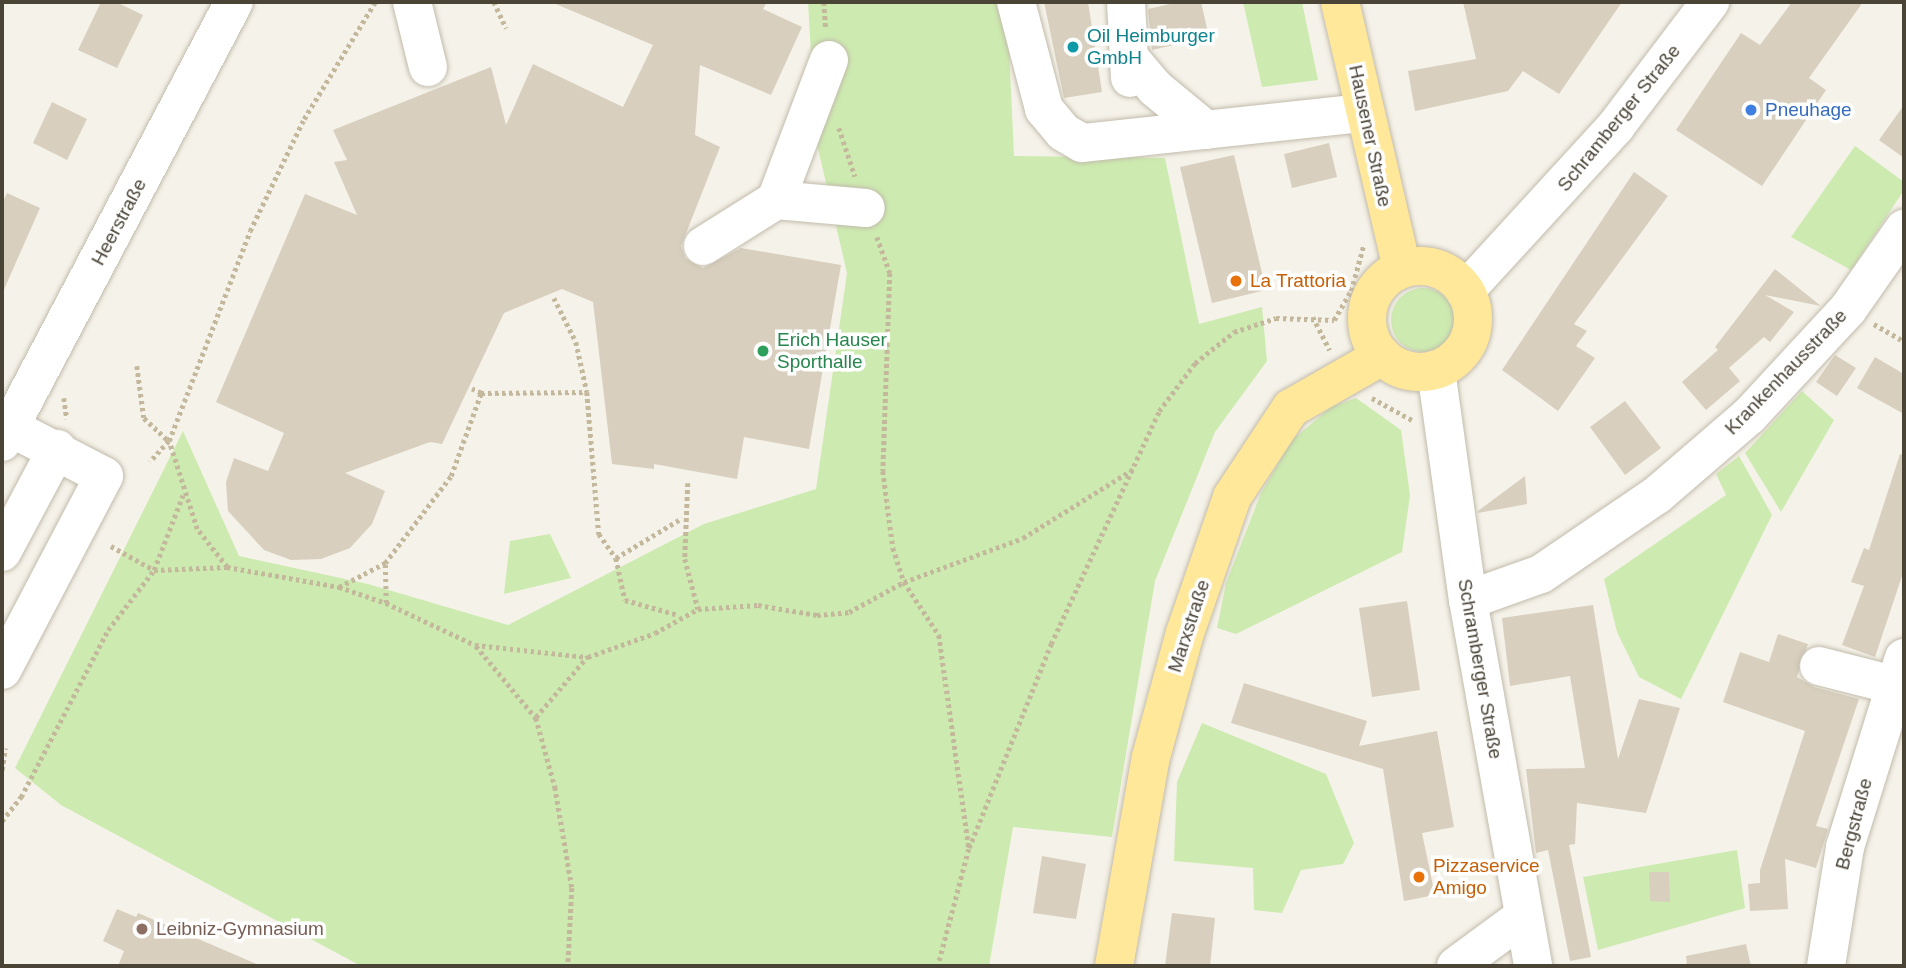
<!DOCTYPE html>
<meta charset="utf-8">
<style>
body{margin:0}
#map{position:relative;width:1906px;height:968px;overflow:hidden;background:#f5f2e9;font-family:Arial,sans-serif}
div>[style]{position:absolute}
.green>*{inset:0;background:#cdebb0}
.round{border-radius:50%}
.building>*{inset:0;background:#d8cfbe}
.path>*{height:4.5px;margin-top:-2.25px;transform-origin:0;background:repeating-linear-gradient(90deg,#c4b89c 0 3.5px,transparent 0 7px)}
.roads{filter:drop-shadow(0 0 2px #c2bbab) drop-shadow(0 0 2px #c2bbab)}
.minor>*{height:38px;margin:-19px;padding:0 19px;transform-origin:19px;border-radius:19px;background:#fff}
.major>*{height:38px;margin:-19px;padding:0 19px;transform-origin:19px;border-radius:19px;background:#ffe899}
.major>.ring{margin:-19px;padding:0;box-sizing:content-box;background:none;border:38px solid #ffe899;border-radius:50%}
.dots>*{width:19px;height:19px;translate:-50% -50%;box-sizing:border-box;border:4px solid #fff;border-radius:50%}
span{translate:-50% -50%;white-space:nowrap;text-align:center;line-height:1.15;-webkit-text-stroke:7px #fff;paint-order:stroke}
.culture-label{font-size:19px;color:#0d838f}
.left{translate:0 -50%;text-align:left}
.shop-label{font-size:19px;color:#366cbe}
.street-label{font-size:19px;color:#4a4437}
.food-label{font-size:19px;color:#c56008}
.leisure-label{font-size:19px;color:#27864d}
.education-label{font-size:19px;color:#785e54}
.frame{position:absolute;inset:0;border:4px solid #4a4437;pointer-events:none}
</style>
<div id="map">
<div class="green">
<div style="clip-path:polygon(808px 2px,1007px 2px,1014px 156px,1165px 158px,1199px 324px,1262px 307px,1267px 361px,1215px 432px,1155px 581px,1112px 837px,1013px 827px,989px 966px,361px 966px,61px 805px,15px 768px,183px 431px,239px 556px,368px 584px,508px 625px,704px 524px,816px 489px,847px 273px,816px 140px)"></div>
<div style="clip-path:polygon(1243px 2px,1302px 2px,1318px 80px,1262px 87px)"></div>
<div style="clip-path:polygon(1855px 146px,1904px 182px,1904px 190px,1851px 270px,1791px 237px)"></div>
<div class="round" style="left:1391px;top:288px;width:64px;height:64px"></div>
<div style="clip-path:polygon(1802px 391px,1834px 420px,1781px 512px,1745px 453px)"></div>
<div style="clip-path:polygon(1356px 398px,1401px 430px,1410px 495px,1402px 552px,1236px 634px,1217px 628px,1226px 583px,1261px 493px,1292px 440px,1331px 407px)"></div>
<div style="clip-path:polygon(1739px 456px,1772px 515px,1681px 699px,1639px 677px,1617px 632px,1604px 579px,1726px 495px,1716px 474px)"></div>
<div style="clip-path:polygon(550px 534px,571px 578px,504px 594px,510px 541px)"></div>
<div style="clip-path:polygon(1202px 723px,1326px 774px,1354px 843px,1343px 864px,1301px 870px,1282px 913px,1254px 910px,1253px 868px,1174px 861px,1177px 782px)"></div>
<div style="clip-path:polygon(1737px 850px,1745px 908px,1598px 950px,1583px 877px)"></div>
</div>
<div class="building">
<div style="clip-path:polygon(101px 2px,116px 2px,143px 15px,117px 68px,78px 50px)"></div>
<div style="clip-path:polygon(551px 2px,767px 2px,763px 9px,802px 27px,771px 95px,700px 65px,695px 135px,720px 147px,681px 246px,685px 258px,703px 268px,741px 248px,841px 265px,809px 449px,744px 437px,737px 479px,654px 464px,654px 469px,612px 464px,593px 302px,562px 289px,504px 313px,442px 444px,430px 442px,345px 473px,385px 491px,372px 524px,350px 548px,321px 559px,291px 560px,264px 550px,228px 511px,226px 482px,234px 458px,268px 471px,284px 433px,216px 402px,305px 194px,357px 215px,334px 162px,347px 160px,333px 130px,491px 67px,506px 125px,533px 64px,623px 107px,653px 45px)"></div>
<div style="clip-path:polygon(1044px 2px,1088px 2px,1102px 92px,1064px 98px)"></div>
<div style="clip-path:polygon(1179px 2px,1201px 2px,1209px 37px,1152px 50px,1148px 9px)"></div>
<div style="clip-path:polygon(1463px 2px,1622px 2px,1559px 94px,1523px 71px,1508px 91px,1415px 111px,1408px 71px,1476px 59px)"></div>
<div style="clip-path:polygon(1792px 2px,1863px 2px,1809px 78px,1826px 90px,1762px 186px,1676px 130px,1741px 33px,1760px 45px)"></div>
<div style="clip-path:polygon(52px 102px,87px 119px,67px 160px,33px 143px)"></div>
<div style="clip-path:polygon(1904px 105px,1904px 158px,1879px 140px)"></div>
<div style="clip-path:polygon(1329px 143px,1337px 177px,1292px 188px,1284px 154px)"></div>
<div style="clip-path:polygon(1234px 155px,1266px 290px,1212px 303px,1180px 167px)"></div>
<div style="clip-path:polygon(1634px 172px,1668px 196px,1574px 324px,1587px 331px,1576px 346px,1595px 358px,1558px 411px,1502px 370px)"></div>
<div style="clip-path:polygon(7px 193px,40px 208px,2px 294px,2px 204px)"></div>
<div style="clip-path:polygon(1775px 269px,1821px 306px,1765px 295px,1794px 312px,1770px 342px,1764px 337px,1729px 368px,1740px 381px,1706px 410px,1682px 382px,1718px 350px,1715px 347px)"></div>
<div style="clip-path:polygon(1835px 355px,1856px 368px,1837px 396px,1816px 382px)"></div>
<div style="clip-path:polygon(1875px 357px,1904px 374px,1904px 414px,1857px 388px)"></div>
<div style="clip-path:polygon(1625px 401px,1661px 448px,1625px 475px,1590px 427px)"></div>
<div style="clip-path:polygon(1900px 454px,1904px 455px,1904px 570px,1875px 657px,1842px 645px,1864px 586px,1851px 582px,1864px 548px,1869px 550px)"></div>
<div style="clip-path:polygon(1525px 476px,1527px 504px,1478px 513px,1478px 511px)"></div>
<div style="clip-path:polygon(1407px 601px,1420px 690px,1372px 697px,1359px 608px)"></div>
<div style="clip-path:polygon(1593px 605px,1618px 759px,1639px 699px,1680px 708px,1646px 813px,1577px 803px,1575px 844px,1569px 845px,1591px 957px,1570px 961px,1548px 850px,1536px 853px,1526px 769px,1585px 768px,1570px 676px,1510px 686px,1502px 618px)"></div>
<div style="clip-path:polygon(1778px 634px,1808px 644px,1797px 677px,1814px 687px,1859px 699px,1816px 826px,1828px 829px,1816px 868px,1785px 859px,1788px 909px,1750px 911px,1748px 884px,1760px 883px,1760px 870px,1805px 731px,1723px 702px,1740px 652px,1769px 662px)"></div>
<div style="clip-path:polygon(1244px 683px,1367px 721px,1359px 746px,1437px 731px,1454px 827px,1422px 833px,1435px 895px,1404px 901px,1383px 769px,1231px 723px)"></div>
<div style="clip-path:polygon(1042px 856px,1086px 864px,1076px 919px,1033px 913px)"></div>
<div style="clip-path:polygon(1649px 872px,1669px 872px,1670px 902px,1650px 901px)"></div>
<div style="clip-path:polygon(117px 909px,136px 917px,138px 913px,261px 966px,118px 966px,124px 951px,103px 941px)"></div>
<div style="clip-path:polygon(1172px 913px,1215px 918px,1210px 966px,1165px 966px)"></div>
<div style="clip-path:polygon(1746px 944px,1751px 966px,1687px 966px,1686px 956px)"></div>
</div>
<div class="path">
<div style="left:494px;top:2px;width:29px;rotate:65deg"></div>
<div style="left:824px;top:2px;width:27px;rotate:86deg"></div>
<div style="left:839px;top:128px;width:51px;rotate:71.6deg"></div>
<div style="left:877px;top:237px;width:38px;rotate:70deg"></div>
<div style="left:890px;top:273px;width:198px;rotate:92deg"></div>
<div style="left:883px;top:471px;width:78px;rotate:82.6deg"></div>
<div style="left:893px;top:548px;width:36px;rotate:72deg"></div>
<div style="left:904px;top:582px;width:127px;rotate:-20.3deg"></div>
<div style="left:1023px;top:538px;width:132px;rotate:-32deg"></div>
<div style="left:554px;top:298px;width:49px;rotate:63.4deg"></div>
<div style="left:576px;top:342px;width:51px;rotate:77.6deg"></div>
<div style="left:587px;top:392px;width:143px;rotate:85.2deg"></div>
<div style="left:599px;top:534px;width:29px;rotate:55deg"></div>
<div style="left:616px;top:558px;width:43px;rotate:77.9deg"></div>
<div style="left:625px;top:600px;width:55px;rotate:15.8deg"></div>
<div style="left:1313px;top:317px;width:37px;rotate:63deg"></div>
<div style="left:1874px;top:324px;width:34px;rotate:30deg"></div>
<div style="left:137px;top:366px;width:52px;rotate:82.3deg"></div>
<div style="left:144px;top:418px;width:34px;rotate:43deg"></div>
<div style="left:169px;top:441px;width:28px;rotate:132deg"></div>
<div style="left:481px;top:393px;width:106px;rotate:-0.5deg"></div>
<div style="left:64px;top:398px;width:21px;rotate:82deg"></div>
<div style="left:1372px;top:398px;width:46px;rotate:28.8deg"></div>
<div style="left:688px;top:483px;width:76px;rotate:92.3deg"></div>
<div style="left:685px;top:559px;width:52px;rotate:75.4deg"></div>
<div style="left:111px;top:546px;width:49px;rotate:29.2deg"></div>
<div style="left:154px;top:570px;width:73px;rotate:-2.4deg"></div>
<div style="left:227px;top:567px;width:48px;rotate:-128.3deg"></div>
<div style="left:197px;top:529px;width:92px;rotate:-107.7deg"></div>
<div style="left:169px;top:441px;width:225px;rotate:-68.9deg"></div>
<div style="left:250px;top:231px;width:124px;rotate:-64.3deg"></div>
<div style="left:304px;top:119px;width:137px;rotate:-58.7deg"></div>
<div style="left:616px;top:558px;width:77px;rotate:-31.2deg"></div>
<div style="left:227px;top:567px;width:114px;rotate:10.1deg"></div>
<div style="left:339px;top:587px;width:50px;rotate:18.8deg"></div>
<div style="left:386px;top:603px;width:40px;rotate:-91.4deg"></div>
<div style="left:339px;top:587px;width:52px;rotate:-27.6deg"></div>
<div style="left:385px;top:563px;width:109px;rotate:-52.8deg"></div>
<div style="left:451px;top:476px;width:88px;rotate:-70.1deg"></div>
<div style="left:481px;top:393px;width:10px;rotate:-156deg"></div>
<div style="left:386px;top:603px;width:98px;rotate:25.3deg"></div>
<div style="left:475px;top:645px;width:114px;rotate:6.1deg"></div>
<div style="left:588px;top:657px;width:71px;rotate:-19.7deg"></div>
<div style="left:655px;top:633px;width:49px;rotate:-29.2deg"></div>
<div style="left:698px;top:609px;width:60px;rotate:-3.8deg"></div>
<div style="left:758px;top:605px;width:60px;rotate:9.6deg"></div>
<div style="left:817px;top:615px;width:32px;rotate:-5deg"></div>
<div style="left:849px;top:612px;width:63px;rotate:-28.6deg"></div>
<div style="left:904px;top:582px;width:64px;rotate:56.6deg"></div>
<div style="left:939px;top:635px;width:216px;rotate:82deg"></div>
<div style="left:969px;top:849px;width:121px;rotate:104.8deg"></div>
<div style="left:476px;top:646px;width:94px;rotate:50.2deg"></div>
<div style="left:536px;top:718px;width:72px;rotate:74.6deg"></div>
<div style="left:555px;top:787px;width:102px;rotate:80.4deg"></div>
<div style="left:572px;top:888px;width:78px;rotate:92.9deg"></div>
<div style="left:536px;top:717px;width:79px;rotate:-49.6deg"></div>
<div style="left:2px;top:770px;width:22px;rotate:-82deg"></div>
<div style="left:2px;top:821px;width:31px;rotate:-52deg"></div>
<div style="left:21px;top:797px;width:188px;rotate:-62.5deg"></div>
<div style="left:108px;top:630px;width:76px;rotate:-52.5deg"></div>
<div style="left:154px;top:570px;width:80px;rotate:-68.9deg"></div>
<div style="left:969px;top:848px;width:220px;rotate:-68.1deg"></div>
<div style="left:1051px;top:644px;width:257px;rotate:-65.1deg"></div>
<div style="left:1159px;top:411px;width:60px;rotate:-53.1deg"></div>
<div style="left:1195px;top:363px;width:50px;rotate:-38.5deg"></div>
<div style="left:1234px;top:332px;width:44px;rotate:-18.4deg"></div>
<div style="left:1276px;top:318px;width:58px;rotate:2deg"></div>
<div style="left:1334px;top:320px;width:34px;rotate:-60deg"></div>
<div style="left:1351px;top:291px;width:46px;rotate:-74.7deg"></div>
</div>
<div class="roads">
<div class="minor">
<div style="left:412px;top:2px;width:67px;rotate:76.2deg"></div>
<div style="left:1016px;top:2px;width:111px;rotate:75.3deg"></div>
<div style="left:1044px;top:109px;width:30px;rotate:50deg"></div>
<div style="left:1063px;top:132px;width:22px;rotate:30deg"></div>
<div style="left:1082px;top:143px;width:285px;rotate:-6.1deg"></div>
<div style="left:1126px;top:2px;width:76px;rotate:87deg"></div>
<div style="left:1128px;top:56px;width:42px;rotate:49.8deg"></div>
<div style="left:1155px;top:88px;width:66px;rotate:39.5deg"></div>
<div style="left:829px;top:60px;width:150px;rotate:110.7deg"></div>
<div style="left:776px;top:200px;width:90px;rotate:5.1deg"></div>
<div style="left:703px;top:246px;width:86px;rotate:-32.2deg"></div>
<div style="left:1465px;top:291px;width:224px;rotate:-47.5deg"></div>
<div style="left:1616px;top:126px;width:156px;rotate:-52.8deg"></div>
<div style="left:1436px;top:370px;width:232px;rotate:82.1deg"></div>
<div style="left:1468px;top:600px;width:372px;rotate:79.9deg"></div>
<div style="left:2px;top:423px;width:115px;rotate:27.5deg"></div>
<div style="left:104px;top:476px;width:219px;rotate:117.7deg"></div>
<div style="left:2px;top:442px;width:497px;rotate:-62.2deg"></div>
<div style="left:2px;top:552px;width:117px;rotate:-61.9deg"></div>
<div style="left:1468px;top:600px;width:77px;rotate:-19.6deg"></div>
<div style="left:1541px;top:574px;width:140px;rotate:-34.3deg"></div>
<div style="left:1657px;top:495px;width:121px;rotate:-40.7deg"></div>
<div style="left:1749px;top:416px;width:146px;rotate:-47.2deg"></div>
<div style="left:1848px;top:309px;width:98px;rotate:-55deg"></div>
<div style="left:1819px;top:666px;width:77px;rotate:14.2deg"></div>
<div style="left:1456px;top:966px;width:84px;rotate:-36.3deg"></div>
<div style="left:1826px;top:966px;width:121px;rotate:-80.9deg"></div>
<div style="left:1845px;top:847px;width:198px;rotate:-72.7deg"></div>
</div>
<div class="major">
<div style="left:1340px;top:2px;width:274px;rotate:76.9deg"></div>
<div class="ring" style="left:1367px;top:266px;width:68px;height:68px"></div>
<div style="left:1114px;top:966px;width:212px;rotate:-80deg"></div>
<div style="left:1151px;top:757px;width:129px;rotate:-74.7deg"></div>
<div style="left:1185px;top:633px;width:144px;rotate:-70.9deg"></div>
<div style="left:1232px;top:497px;width:107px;rotate:-56.5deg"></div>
<div style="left:1291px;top:408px;width:105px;rotate:-29.7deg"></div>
</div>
</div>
<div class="dots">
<div style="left:1073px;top:47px;background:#0f9aa8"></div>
<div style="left:1751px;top:110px;background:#3f7fe0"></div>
<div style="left:1236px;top:281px;background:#e8710a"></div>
<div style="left:763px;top:351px;background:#2e9e5b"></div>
<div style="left:1419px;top:877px;background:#e8710a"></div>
<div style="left:142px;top:929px;background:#8d6e63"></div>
</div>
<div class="culture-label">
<span class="left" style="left:1087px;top:47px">Oil Heimburger<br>GmbH</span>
</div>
<div class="shop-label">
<span class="left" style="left:1765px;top:110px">Pneuhage</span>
</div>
<div class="street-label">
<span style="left:1619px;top:118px;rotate:-51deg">Schramberger Straße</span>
<span style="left:1370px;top:136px;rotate:78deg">Hausener Straße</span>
<span style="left:119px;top:222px;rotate:-62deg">Heerstraße</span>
<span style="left:1786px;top:372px;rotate:-46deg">Krankenhausstraße</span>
<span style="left:1189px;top:626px;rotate:-72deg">Marxstraße</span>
<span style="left:1480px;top:669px;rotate:80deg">Schramberger Straße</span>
<span style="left:1854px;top:824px;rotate:-75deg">Bergstraße</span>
</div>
<div class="food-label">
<span class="left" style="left:1250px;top:281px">La Trattoria</span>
<span class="left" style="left:1433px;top:877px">Pizzaservice<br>Amigo</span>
</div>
<div class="leisure-label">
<span class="left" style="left:777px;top:351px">Erich Hauser<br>Sporthalle</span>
</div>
<div class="education-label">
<span class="left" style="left:156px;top:929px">Leibniz-Gymnasium</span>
</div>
<div class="frame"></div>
</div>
